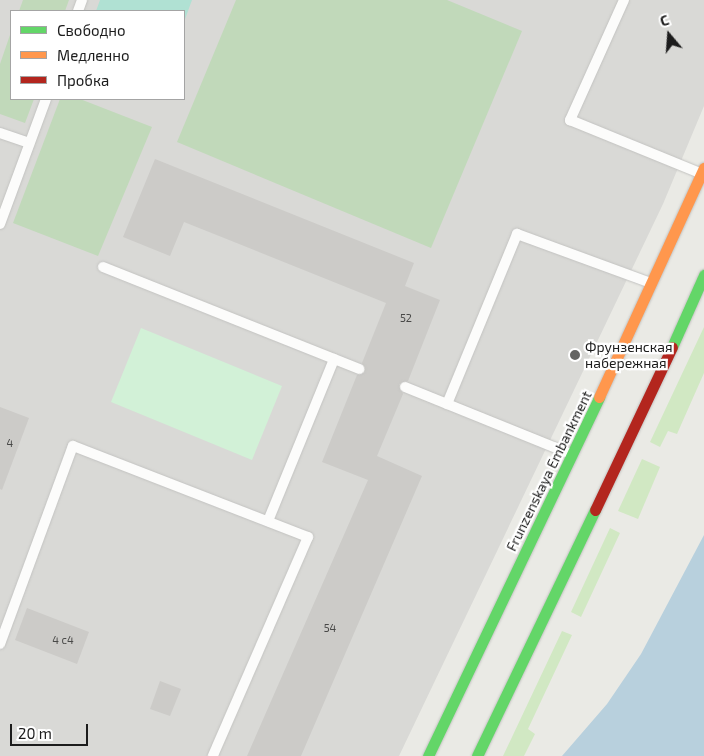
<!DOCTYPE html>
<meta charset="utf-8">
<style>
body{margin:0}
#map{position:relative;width:704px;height:756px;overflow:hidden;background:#eaeae5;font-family:"Exo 2",sans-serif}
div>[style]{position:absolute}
.residential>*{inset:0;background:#d9d9d6}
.grass>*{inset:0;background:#d1e8c3}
.forest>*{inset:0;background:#c1d9ba}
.park>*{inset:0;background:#d2f1d7}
.pitch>*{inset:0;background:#b0e1d3}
.water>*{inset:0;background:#b8d0dd}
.building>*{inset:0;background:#cccbc8}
.roads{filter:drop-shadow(0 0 1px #c3c3c1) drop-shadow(0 0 1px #c3c3c1)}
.lane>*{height:10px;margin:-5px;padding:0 5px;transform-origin:5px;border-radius:5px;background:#fcfcfb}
.fast>*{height:11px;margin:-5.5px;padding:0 5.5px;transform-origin:5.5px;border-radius:5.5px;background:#63d668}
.slow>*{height:11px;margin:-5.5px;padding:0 5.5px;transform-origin:5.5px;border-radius:5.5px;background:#ff974d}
.jam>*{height:11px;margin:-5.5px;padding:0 5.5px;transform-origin:5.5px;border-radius:5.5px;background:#b3261e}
.dots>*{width:14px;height:14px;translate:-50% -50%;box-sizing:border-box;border:2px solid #fff;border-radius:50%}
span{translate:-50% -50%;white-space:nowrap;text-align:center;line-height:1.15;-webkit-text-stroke:4.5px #fff;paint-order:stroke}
.number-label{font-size:11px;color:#484847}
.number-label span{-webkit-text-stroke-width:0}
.poi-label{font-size:14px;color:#1c1c1c}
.left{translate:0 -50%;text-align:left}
.street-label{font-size:14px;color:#1c1c1c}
.legend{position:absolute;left:10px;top:10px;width:175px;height:90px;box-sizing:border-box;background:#fff;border:1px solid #a4a4a4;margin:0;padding:6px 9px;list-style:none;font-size:15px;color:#1c1c1c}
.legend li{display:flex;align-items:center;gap:10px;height:25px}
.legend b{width:25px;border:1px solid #a4a4a4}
.north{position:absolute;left:644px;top:10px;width:50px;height:50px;-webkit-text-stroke:4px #fff;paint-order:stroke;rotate:342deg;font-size:14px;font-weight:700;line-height:20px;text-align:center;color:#1c1c1c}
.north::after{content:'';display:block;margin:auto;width:18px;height:22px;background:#1c1c1c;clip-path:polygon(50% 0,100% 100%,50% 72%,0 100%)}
.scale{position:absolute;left:10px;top:724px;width:78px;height:22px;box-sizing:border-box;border:2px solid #1c1c1c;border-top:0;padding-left:6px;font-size:15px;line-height:18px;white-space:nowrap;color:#1c1c1c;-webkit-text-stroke:4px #fff;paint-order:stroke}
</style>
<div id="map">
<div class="residential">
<div style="clip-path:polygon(evenodd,0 0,704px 0,704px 106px,663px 204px,399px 756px,0 756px,0 0,11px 11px,184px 11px,184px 99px,11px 99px,11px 11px)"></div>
</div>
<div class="grass">
<div style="clip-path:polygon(704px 327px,704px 373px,677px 434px,668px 431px,660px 447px,650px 442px)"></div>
<div style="clip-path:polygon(642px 459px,660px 467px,638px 519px,618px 511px)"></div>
<div style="clip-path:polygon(610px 528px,620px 533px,581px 617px,571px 612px)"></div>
<div style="clip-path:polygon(562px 631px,572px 635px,528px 729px,535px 734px,524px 756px,503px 756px)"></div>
</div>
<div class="forest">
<div style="clip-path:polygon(23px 0,69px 0,65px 11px,19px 11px)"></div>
<div style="clip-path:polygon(236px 0,447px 0,522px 31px,431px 248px,177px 142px)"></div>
<div style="clip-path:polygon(11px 32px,11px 99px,34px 99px,25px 123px,0 114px,0 64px)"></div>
<div style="clip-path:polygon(60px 99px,80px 99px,152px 127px,98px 256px,13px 223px)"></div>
</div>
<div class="park">
<div style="clip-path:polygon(141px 328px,282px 386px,252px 460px,111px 402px)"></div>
</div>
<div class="pitch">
<div style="clip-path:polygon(100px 0,192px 0,184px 22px,184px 11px,96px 11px)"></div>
</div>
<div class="water">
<div style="clip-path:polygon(704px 535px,704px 756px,562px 756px,607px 704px,641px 654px)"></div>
</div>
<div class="building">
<div style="clip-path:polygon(155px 159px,414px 263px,405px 286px,440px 300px,408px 381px,399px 384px,403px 394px,377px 456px,422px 476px,301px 756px,247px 756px,368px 480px,322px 462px,357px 375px,365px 372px,362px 363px,386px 303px,184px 222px,170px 256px,123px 237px)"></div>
<div style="clip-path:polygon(0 407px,29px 418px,2px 490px,0 489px)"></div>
<div style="clip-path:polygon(27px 608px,89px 632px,77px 664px,15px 640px)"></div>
<div style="clip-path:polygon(160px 681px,181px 689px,170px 716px,150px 709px)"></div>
</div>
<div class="roads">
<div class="lane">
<div style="left:624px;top:0;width:132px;rotate:114.2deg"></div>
<div style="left:570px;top:120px;width:140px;rotate:22.2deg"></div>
<div style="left:78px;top:11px;width:12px;rotate:-70deg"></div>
<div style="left:0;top:133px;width:31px;rotate:19deg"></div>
<div style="left:0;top:224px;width:133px;rotate:-69.8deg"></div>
<div style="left:103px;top:267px;width:276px;rotate:21.7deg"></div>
<div style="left:405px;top:387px;width:179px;rotate:22deg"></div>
<div style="left:447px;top:404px;width:184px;rotate:-67.6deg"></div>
<div style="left:517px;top:234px;width:143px;rotate:20.1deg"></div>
<div style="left:268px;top:521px;width:175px;rotate:-67.8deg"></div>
<div style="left:0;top:644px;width:211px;rotate:-69.8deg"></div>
<div style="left:73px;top:446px;width:252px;rotate:21.2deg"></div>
<div style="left:308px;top:537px;width:239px;rotate:113.5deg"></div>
</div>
<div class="fast">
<div style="left:672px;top:347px;width:79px;rotate:-66deg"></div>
<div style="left:428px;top:756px;width:398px;rotate:-64.5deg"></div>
<div style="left:477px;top:756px;width:273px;rotate:-64.4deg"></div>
</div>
<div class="slow">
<div style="left:599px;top:397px;width:252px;rotate:-65.4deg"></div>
</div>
<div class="jam">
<div style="left:595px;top:510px;width:180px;rotate:-64.7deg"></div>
</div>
</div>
<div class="dots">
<div style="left:575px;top:355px;background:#646462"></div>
</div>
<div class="number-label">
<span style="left:406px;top:318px">52</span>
<span style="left:10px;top:443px">4</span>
<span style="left:330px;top:628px">54</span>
<span style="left:63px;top:640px">4 с4</span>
</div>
<div class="poi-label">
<span class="left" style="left:585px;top:355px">Фрунзенская<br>набережная</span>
</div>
<div class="street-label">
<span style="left:549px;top:471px;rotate:-64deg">Frunzenskaya Embankment</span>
</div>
<ul class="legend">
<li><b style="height:6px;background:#63d668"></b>Свободно</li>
<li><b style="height:6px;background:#ff974d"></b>Медленно</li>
<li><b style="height:6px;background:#b3261e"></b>Пробка</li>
</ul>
<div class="north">С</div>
<div class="scale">20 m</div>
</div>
